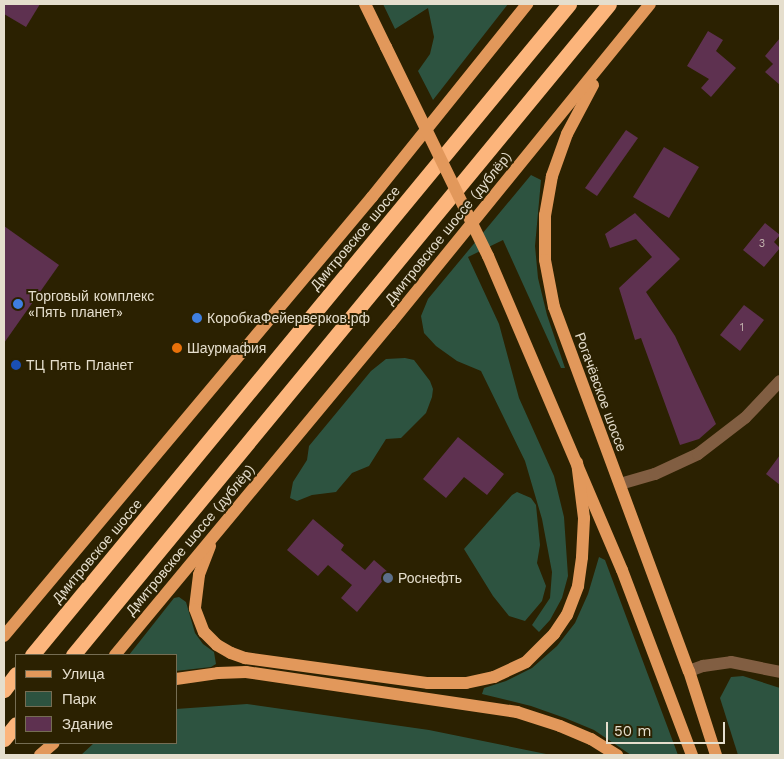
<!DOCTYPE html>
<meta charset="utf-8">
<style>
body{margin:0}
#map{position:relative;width:784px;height:759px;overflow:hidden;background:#2b2101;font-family:"Work Sans",sans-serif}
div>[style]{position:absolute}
.green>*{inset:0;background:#2d5340}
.building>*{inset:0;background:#5e3150}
.minor>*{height:12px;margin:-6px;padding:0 6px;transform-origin:6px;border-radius:6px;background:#815e42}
.major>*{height:12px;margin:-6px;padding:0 6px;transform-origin:6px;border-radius:6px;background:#e2985b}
.highway>*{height:15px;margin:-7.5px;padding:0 7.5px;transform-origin:7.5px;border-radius:7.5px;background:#fcb57c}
.major-bridge>*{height:12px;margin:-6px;padding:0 6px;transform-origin:6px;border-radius:6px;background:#e2985b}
.dots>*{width:14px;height:14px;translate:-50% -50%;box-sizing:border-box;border:2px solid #2b2101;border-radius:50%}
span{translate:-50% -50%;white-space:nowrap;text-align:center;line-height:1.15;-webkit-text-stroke:4px #2b2101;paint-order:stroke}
.number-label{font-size:11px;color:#c3b3ae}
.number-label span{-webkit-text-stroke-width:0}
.street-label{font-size:14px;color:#e5decd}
.poi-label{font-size:14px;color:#e5decd}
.left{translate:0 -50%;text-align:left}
.frame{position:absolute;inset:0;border:5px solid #e5decd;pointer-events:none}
.legend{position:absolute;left:15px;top:654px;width:162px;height:90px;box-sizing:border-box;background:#2b2101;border:1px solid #756d53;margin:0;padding:6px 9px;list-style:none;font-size:15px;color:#e5decd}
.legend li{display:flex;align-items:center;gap:10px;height:25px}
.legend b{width:25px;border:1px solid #756d53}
.scale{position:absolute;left:606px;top:722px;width:119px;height:22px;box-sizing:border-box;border:2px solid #e5decd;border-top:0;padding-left:6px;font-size:15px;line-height:18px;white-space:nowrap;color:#e5decd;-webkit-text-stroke:4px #2b2101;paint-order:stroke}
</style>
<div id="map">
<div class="green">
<div style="clip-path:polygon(383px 4px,508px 4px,433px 100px,418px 71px,430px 54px,434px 37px,428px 8px,395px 29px)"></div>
<div style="clip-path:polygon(531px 175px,541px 180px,535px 246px,538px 278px,547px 315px,565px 368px,561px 368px,503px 240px,468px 257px,499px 324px,519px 398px,554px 476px,564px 517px,568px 576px,562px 598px,550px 620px,539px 632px,532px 625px,550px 598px,552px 572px,542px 519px,525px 461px,481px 371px,457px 361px,436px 346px,424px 333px,421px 316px,428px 299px)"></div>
<div style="clip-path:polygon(405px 358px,414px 360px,430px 381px,433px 389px,432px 397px,426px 413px,401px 438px,386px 439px,369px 466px,352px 473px,336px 492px,312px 495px,297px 501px,290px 498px,293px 482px,307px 460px,309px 446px,371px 371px,386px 359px)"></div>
<div style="clip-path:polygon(517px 492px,531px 498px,536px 505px,540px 545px,537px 563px,546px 586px,542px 601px,525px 621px,509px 616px,493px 596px,464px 549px,512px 495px)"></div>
<div style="clip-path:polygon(599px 557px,605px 560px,678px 755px,631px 755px,594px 730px,565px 718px,531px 706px,482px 694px,484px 688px,506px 681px,532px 668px,557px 646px,575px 623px,588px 594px)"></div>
<div style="clip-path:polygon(179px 597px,186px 602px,195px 633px,203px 644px,214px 652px,216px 664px,211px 667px,176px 671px,176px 655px,129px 655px,174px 598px)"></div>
<div style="clip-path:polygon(743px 676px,780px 688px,780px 755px,738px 755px,720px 698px,731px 677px)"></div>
<div style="clip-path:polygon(247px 704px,429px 730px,551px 755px,81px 755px,94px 743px,176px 743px,176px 709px)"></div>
</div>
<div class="building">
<div style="clip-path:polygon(4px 4px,40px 4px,26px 27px,4px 14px)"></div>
<div style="clip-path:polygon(708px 31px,723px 40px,716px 51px,736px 68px,711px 97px,701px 88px,709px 79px,687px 66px)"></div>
<div style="clip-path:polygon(780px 38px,780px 85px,765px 72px,773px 64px,765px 56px)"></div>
<div style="clip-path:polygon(626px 130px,638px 138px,597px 196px,585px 188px)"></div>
<div style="clip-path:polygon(664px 147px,699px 167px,669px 218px,633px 197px)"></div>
<div style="clip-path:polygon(635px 213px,680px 259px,646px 292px,675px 336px,716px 424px,699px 439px,680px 445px,641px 338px,635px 340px,619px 288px,652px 257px,636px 239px,610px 248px,605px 234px)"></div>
<div style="clip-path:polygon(765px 223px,780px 235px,774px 242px,780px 248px,764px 267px,743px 250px)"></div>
<div style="clip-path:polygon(4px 226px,59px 265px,4px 343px)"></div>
<div style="clip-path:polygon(744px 305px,764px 320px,740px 351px,720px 335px)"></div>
<div style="clip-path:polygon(458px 437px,504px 474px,487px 495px,464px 477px,446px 498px,423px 479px)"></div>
<div style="clip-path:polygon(780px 455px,780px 485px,766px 474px)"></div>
<div style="clip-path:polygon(313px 519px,344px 545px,341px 550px,365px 570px,374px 560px,389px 573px,357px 612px,341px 598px,352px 585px,328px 565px,318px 576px,287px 550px)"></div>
</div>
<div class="minor">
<div style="left:620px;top:484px;width:36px;rotate:-16deg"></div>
<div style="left:655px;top:474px;width:47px;rotate:-24.9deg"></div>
<div style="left:698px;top:454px;width:59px;rotate:-37.5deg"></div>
<div style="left:745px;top:418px;width:51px;rotate:-46.6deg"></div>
<div style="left:689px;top:671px;width:15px;rotate:-20deg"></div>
<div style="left:703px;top:666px;width:28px;rotate:-8deg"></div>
<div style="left:731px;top:662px;width:50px;rotate:11.5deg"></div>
</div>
<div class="major">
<div style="left:365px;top:4px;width:48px;rotate:64deg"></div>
<div style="left:593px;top:85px;width:55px;rotate:118deg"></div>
<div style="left:567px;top:134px;width:45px;rotate:109.7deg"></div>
<div style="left:552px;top:176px;width:40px;rotate:100deg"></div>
<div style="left:545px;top:215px;width:45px;rotate:90deg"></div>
<div style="left:545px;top:260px;width:48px;rotate:79.2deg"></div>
<div style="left:554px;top:307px;width:388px;rotate:69.7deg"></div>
<div style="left:689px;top:671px;width:88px;rotate:72.2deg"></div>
<div style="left:488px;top:256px;width:341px;rotate:66.9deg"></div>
<div style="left:622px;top:570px;width:198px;rotate:69.3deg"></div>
<div style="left:210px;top:546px;width:31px;rotate:111deg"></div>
<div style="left:199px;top:575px;width:34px;rotate:97deg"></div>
<div style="left:195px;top:609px;width:25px;rotate:69deg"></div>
<div style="left:204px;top:632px;width:18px;rotate:45deg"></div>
<div style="left:217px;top:645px;width:16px;rotate:30deg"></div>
<div style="left:231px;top:653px;width:15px;rotate:20deg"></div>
<div style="left:245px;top:658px;width:185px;rotate:7.8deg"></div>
<div style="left:428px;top:683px;width:38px"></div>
<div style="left:466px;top:683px;width:29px;rotate:-12deg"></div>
<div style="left:494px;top:677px;width:35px;rotate:-25deg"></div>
<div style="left:526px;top:662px;width:40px;rotate:-45deg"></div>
<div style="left:554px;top:634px;width:23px;rotate:-56deg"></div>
<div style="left:567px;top:615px;width:31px;rotate:-69deg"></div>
<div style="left:578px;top:586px;width:29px;rotate:-82deg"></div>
<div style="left:582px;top:557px;width:39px;rotate:-87deg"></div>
<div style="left:584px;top:518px;width:56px;rotate:-97.1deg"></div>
<div style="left:4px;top:636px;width:573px;rotate:-50.03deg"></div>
<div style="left:372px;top:197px;width:248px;rotate:-51.2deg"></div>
<div style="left:115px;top:655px;width:430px;rotate:-50.3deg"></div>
<div style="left:390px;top:324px;width:412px;rotate:-50.9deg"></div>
<div style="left:176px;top:679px;width:42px;rotate:-8.1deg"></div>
<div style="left:218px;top:673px;width:28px;rotate:-2deg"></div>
<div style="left:246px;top:672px;width:274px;rotate:8.4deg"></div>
<div style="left:517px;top:712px;width:45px;rotate:18deg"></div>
<div style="left:560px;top:726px;width:34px;rotate:23deg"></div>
<div style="left:591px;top:739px;width:31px;rotate:32deg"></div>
<div style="left:40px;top:755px;width:18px;rotate:-41deg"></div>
</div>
<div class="highway">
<div style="left:32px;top:655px;width:844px;rotate:-50.48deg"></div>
<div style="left:73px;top:655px;width:843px;rotate:-50.53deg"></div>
<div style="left:4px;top:690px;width:20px;rotate:-53deg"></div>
<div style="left:4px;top:739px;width:19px;rotate:-51deg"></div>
</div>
<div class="major-bridge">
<div style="left:386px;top:47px;width:233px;rotate:64deg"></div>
</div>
<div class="dots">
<div style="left:18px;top:304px;background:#3f7fe0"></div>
<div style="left:197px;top:318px;background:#3f7fe0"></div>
<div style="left:177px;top:348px;background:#e8710a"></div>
<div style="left:16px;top:365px;background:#1a4fb4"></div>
<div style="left:388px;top:578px;background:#5c6f8a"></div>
</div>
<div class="number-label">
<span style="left:762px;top:244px">3</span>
<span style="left:742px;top:328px">1</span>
</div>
<div class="street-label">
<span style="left:448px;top:228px;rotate:-51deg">Дмитровское шоссе (дублёр)</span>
<span style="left:355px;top:238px;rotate:-50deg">Дмитровское шоссе</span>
<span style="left:601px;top:392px;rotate:70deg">Рогачёвское шоссе</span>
<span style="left:190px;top:540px;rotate:-50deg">Дмитровское шоссе (дублёр)</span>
<span style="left:97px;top:551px;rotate:-50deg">Дмитровское шоссе</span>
</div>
<div class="poi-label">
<span class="left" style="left:28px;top:304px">Торговый комплекс<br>«Пять планет»</span>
<span class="left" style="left:207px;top:318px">КоробкаФейерверков.рф</span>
<span class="left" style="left:187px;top:348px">Шаурмафия</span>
<span class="left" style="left:26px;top:365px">ТЦ Пять Планет</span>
<span class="left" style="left:398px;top:578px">Роснефть</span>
</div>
<div class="frame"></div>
<ul class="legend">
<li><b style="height:6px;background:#e2985b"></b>Улица</li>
<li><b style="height:14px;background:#2d5340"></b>Парк</li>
<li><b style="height:14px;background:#5e3150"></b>Здание</li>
</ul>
<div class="scale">50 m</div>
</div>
